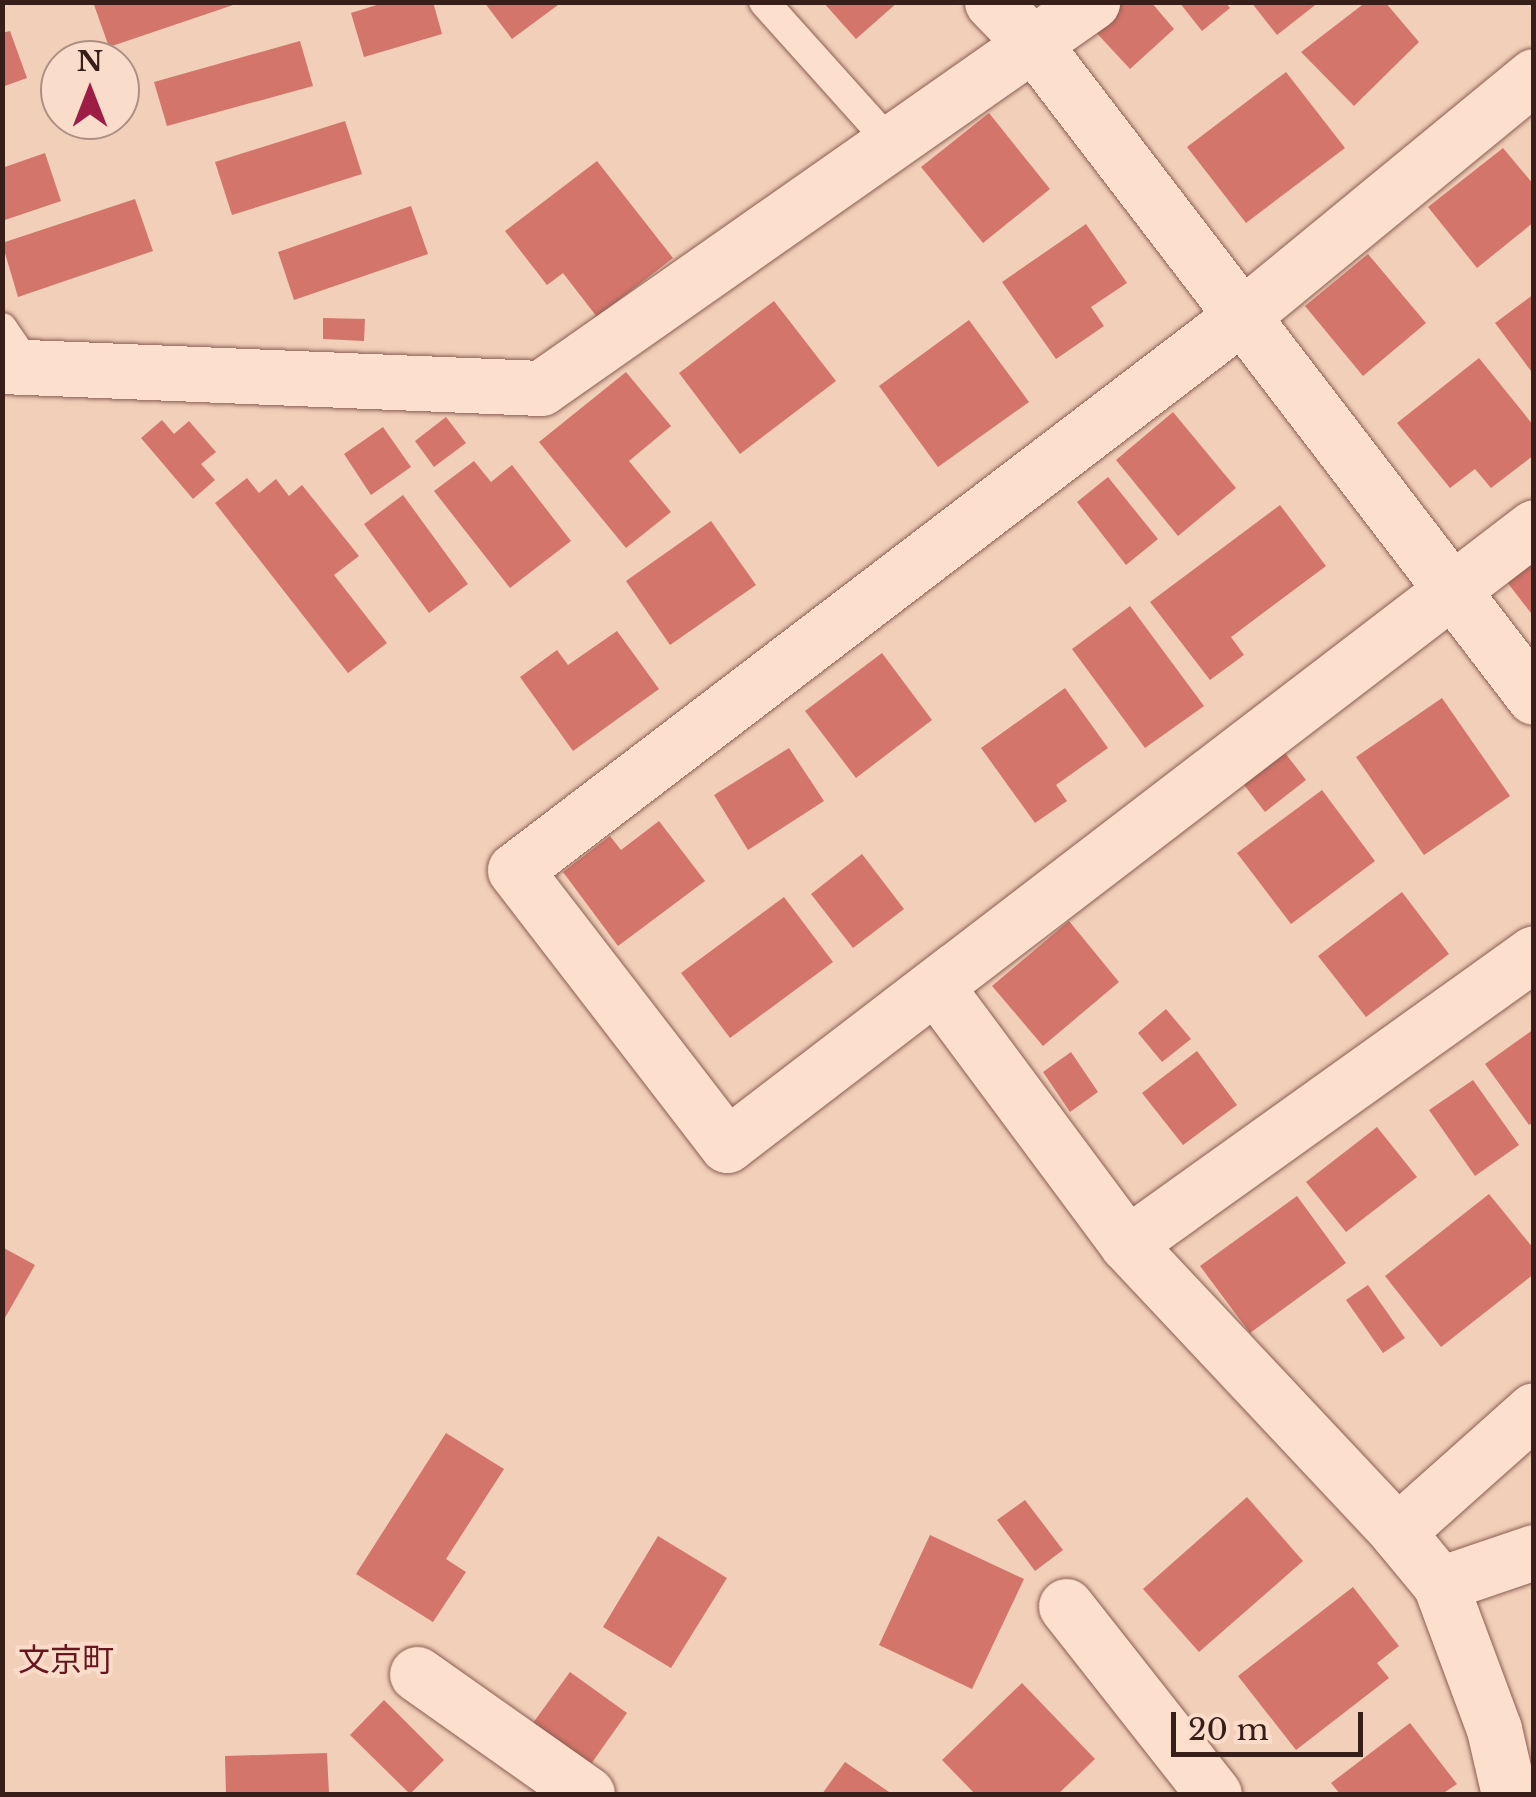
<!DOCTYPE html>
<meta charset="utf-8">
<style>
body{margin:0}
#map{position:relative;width:1536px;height:1797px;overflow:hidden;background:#f2cfb9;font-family:"Libre Baskerville","Noto Sans JP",serif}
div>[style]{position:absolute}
.building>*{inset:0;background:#d4756b}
.roads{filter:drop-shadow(0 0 2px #895e52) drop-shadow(0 0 2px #895e52)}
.service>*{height:30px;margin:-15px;padding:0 15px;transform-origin:15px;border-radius:15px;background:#fcdfcd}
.minor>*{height:55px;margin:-27.5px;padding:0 27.5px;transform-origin:27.5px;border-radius:27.5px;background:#fcdfcd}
.tertiary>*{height:55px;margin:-27.5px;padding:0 27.5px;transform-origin:27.5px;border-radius:27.5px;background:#fcdfcd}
span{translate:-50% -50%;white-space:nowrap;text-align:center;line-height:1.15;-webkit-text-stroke:8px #f9dcc9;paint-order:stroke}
.quarter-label{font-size:32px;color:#67151e}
.frame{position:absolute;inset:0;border:5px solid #371e19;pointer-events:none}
.north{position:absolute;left:40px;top:40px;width:100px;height:100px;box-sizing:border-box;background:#f9dcc9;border:2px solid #ab9083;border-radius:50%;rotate:0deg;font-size:28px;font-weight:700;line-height:40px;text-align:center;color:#371e19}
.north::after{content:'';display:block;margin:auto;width:35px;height:45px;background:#9e1d47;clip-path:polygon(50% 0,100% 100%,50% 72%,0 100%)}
.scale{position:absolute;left:1171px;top:1712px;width:192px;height:45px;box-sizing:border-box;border:5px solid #371e19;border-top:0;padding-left:12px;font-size:30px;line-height:35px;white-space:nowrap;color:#371e19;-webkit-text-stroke:8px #f9dcc9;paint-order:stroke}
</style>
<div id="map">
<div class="building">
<div style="clip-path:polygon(93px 2px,239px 2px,239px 3px,109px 47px)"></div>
<div style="clip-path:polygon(386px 2px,433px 2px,442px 34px,364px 57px,351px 13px)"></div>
<div style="clip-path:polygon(484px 2px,562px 2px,512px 39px)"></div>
<div style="clip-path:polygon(823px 2px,898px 2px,856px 39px)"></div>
<div style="clip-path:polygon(1120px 2px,1151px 2px,1174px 29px,1130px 69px,1092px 28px)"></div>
<div style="clip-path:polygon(1179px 2px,1225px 2px,1230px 8px,1202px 31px)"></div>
<div style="clip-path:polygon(1251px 2px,1319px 2px,1277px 35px)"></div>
<div style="clip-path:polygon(1366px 2px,1385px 2px,1419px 42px,1354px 106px,1301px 52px)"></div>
<div style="clip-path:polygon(10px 31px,27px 78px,2px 87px,2px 33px)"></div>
<div style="clip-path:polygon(300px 41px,313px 86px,167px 126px,154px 82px)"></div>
<div style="clip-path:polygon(1286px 72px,1345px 148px,1246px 223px,1187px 147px)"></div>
<div style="clip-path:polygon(989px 113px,1050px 189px,983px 243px,921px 167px)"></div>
<div style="clip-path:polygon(345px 121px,362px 174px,232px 215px,215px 162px)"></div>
<div style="clip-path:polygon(1503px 148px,1534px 185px,1534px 222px,1477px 268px,1428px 207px)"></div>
<div style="clip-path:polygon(45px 153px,61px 201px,2px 221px,2px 168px)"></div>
<div style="clip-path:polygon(597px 161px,673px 258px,597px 317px,563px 273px,547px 285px,505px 231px)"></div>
<div style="clip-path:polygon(135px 199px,153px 251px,18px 297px,2px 243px)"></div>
<div style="clip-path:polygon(411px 206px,428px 254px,294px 300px,278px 252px)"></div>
<div style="clip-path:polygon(1086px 224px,1127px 283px,1091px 307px,1104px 326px,1056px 359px,1002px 282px)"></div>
<div style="clip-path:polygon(1368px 254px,1426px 323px,1363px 376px,1305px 306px)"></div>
<div style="clip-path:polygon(1534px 294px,1534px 375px,1495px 323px)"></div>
<div style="clip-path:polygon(774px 301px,836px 381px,740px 454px,679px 373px)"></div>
<div style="clip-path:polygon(323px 318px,365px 319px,364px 341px,323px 339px)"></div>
<div style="clip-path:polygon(969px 320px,1029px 402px,938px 467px,879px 386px)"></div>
<div style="clip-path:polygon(1479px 358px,1534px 426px,1534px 455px,1491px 488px,1475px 469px,1450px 488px,1397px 423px)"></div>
<div style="clip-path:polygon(626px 372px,671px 426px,629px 461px,671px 512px,626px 548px,539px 442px)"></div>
<div style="clip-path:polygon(1173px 412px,1236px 488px,1178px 536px,1116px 460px)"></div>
<div style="clip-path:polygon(446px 417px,466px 443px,434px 467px,415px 441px)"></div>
<div style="clip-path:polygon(162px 420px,174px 434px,189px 421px,216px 452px,201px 464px,215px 480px,193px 499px,141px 438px)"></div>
<div style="clip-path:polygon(383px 427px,411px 467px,371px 495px,344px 454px)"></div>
<div style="clip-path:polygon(474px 461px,491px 482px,512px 465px,571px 541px,510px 588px,434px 491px)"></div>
<div style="clip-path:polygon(1108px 477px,1158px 539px,1126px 565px,1077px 502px)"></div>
<div style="clip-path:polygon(247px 478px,259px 493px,276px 479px,289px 496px,302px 485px,359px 556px,334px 575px,387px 643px,348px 673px,215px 503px)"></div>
<div style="clip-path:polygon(403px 495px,468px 584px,429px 613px,364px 524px)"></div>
<div style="clip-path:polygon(1280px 505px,1326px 566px,1231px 637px,1244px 655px,1210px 680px,1150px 602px)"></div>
<div style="clip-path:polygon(711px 521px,756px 585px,670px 645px,626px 581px)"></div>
<div style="clip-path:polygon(1531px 565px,1534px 568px,1534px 617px,1507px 582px)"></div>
<div style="clip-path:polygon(1130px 606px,1204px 706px,1145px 748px,1072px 649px)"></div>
<div style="clip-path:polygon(617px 631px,659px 689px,573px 751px,520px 677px,557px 650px,568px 665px)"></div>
<div style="clip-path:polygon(882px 653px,932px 720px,856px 778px,805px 711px)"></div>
<div style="clip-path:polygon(1065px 688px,1108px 748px,1056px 785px,1067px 801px,1035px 823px,981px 748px)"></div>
<div style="clip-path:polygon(1442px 698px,1510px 796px,1424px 855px,1356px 757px)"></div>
<div style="clip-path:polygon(789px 748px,824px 801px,748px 850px,714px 795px)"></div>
<div style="clip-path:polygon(1282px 749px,1306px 780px,1265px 812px,1241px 781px)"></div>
<div style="clip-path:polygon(1322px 790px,1375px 861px,1291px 924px,1237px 853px)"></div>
<div style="clip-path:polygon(659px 821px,705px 881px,618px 946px,563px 872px,610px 836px,621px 850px)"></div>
<div style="clip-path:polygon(862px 854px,904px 909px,853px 948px,811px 894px)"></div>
<div style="clip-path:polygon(1402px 892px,1449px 954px,1366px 1017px,1318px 956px)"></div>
<div style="clip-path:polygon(784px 897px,833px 962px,730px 1038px,681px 973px)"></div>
<div style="clip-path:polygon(1069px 921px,1119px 982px,1043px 1046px,992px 986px)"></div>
<div style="clip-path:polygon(1166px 1009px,1191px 1039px,1162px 1062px,1138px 1033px)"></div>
<div style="clip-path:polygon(1534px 1029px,1534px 1122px,1529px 1125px,1485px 1064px)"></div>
<div style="clip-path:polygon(1197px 1051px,1237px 1105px,1183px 1145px,1142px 1093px)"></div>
<div style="clip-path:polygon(1071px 1052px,1098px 1092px,1070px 1112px,1043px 1072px)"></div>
<div style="clip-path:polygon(1473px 1080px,1519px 1145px,1475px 1176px,1429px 1110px)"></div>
<div style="clip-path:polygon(1377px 1127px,1417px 1177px,1346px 1232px,1306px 1182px)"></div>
<div style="clip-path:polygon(1489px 1194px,1534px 1249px,1534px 1274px,1441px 1347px,1385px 1276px)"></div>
<div style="clip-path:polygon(1297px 1196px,1346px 1263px,1250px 1333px,1200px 1266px)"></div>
<div style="clip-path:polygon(2px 1247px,35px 1265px,2px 1323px)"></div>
<div style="clip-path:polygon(1368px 1285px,1405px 1338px,1383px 1353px,1346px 1300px)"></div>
<div style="clip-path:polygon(446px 1433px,504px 1469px,446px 1559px,466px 1572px,433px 1622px,356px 1574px)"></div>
<div style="clip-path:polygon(1247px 1497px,1303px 1561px,1199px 1652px,1143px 1589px)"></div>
<div style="clip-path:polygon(1025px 1500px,1063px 1550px,1035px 1571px,997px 1520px)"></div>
<div style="clip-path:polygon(930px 1535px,1024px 1579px,972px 1689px,879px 1645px)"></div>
<div style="clip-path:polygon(658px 1536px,727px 1578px,671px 1668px,603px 1627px)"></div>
<div style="clip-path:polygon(1353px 1587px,1399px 1646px,1377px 1663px,1389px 1678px,1296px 1750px,1238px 1676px)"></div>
<div style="clip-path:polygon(570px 1672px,627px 1713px,591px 1764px,533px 1723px)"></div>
<div style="clip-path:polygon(1022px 1683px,1095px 1759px,1058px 1794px,975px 1794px,942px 1760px)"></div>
<div style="clip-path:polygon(384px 1700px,444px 1760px,410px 1794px,350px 1735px)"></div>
<div style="clip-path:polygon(1410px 1723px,1457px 1784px,1442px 1794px,1340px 1794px,1331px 1783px)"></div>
<div style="clip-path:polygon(327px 1753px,329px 1794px,226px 1794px,225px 1756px)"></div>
<div style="clip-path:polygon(845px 1762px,892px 1794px,822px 1794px)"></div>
</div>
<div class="roads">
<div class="service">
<div style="left:764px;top:2px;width:195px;rotate:48.1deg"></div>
<div style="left:2px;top:328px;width:46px;rotate:55.6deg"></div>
</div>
<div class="minor">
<div style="left:1534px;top:76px;width:377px;rotate:140.6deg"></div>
<div style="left:1243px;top:315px;width:915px;rotate:142.68deg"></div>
<div style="left:515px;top:870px;width:347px;rotate:52.4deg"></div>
<div style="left:727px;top:1145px;width:1016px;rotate:-37.44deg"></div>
<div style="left:2px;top:366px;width:539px;rotate:2.34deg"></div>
<div style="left:541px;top:388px;width:673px;rotate:-35.01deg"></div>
<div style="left:937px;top:988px;width:319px;rotate:53.4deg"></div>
<div style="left:1127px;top:1244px;width:500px;rotate:-35.56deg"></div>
<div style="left:1127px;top:1244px;width:395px;rotate:46.8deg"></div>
<div style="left:1440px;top:1584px;width:99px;rotate:-18.8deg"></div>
<div style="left:1066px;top:1606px;width:239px;rotate:51.8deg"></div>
<div style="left:417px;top:1674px;width:208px;rotate:35.2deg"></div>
<div style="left:1509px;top:1794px;width:67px;rotate:-103deg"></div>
<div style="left:1494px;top:1729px;width:155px;rotate:-110.4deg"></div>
<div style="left:1440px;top:1584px;width:67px;rotate:-129.6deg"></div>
<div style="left:1397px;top:1532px;width:183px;rotate:-41.7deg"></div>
</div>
<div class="tertiary">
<div style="left:992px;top:2px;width:62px;rotate:45.7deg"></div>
<div style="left:1035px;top:46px;width:820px;rotate:52.53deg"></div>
</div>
</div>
<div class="quarter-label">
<span style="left:66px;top:1660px">文京町</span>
</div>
<div class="frame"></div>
<div class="north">N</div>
<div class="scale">20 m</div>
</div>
